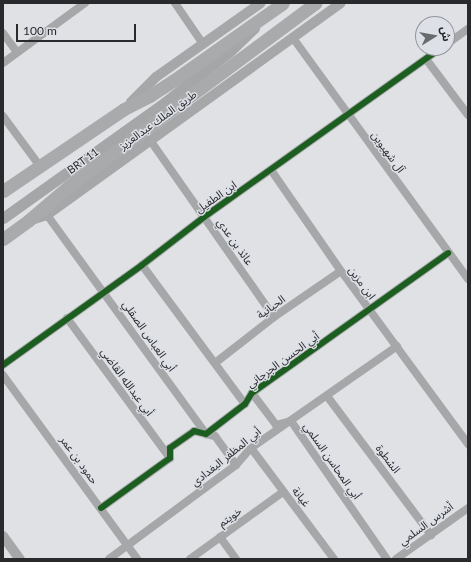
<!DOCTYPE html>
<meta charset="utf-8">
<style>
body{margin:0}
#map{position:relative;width:471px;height:562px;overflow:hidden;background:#dfe1e5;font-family:Lato,"Noto Sans Arabic",sans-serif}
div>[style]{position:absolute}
.minor>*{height:8px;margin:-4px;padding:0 4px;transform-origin:4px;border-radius:4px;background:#a6a7a9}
.tertiary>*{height:10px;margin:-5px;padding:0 5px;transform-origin:5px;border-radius:5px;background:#a6a7a9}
.secondary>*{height:11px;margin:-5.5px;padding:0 5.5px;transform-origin:5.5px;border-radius:5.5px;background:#a5a6a8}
.primary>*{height:13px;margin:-6.5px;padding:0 6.5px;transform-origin:6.5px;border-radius:6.5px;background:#a8aaab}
.cycleway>*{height:6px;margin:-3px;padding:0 3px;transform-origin:3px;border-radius:3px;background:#1b5e20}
span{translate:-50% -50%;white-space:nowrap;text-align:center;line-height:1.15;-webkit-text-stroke:3px #dde0e7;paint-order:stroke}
.street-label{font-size:11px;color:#292a2c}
.frame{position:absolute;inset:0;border:4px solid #292a2c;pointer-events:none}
.north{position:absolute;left:415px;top:16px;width:40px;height:40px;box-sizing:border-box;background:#dde0e7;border:1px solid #95979c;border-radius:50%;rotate:79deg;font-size:11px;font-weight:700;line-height:16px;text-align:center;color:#292a2c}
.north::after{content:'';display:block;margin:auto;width:14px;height:18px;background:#696a6d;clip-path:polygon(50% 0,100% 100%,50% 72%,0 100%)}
.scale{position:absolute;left:16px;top:24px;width:120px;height:18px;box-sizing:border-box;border:2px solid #292a2c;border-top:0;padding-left:5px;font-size:12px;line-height:14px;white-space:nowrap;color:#292a2c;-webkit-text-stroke:3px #dde0e7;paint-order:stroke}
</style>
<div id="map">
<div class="minor">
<div style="left:175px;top:3px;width:50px;rotate:55.7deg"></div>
<div style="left:3px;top:33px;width:24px;rotate:54deg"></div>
<div style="left:293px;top:38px;width:298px;rotate:54deg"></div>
<div style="left:447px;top:44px;width:26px;rotate:-36deg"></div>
<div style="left:426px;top:59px;width:70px;rotate:53.1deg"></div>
<div style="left:3px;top:63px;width:102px;rotate:-36.2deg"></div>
<div style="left:3px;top:116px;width:61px;rotate:53.7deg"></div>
<div style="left:150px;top:140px;width:216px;rotate:55deg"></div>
<div style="left:271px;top:170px;width:123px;rotate:55.3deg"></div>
<div style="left:341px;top:271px;width:215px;rotate:53.7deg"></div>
<div style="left:47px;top:215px;width:271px;rotate:54deg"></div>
<div style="left:206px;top:434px;width:9px;rotate:13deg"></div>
<div style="left:215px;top:436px;width:36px;rotate:54deg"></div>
<div style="left:142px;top:265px;width:173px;rotate:53.5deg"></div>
<div style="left:67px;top:318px;width:174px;rotate:53.7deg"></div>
<div style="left:215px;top:363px;width:75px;rotate:-37.9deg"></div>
<div style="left:274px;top:317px;width:81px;rotate:-34.5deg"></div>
<div style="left:3px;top:365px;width:171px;rotate:-35.7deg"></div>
<div style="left:142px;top:265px;width:78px;rotate:-37.7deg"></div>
<div style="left:204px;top:217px;width:291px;rotate:-35.5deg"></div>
<div style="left:3px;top:375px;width:228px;rotate:53.9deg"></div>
<div style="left:252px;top:393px;width:40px;rotate:53deg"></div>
<div style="left:276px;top:425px;width:16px;rotate:-15deg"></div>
<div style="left:291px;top:421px;width:168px;rotate:55.2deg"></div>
<div style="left:327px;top:396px;width:174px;rotate:53.2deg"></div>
<div style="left:251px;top:448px;width:139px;rotate:53.2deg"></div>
<div style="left:101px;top:508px;width:85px;rotate:-35.9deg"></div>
<div style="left:170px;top:458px;width:10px;rotate:-90deg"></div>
<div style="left:170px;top:448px;width:29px;rotate:-35deg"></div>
<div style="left:194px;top:431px;width:12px;rotate:14deg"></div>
<div style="left:206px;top:434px;width:49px;rotate:-37.6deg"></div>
<div style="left:245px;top:404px;width:13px;rotate:-58deg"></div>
<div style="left:252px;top:393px;width:241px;rotate:-35.5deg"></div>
<div style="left:220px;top:537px;width:27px;rotate:54deg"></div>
<div style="left:109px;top:559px;width:158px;rotate:-36.5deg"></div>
<div style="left:236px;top:465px;width:23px;rotate:-49deg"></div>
<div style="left:251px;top:448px;width:178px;rotate:-34.9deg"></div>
<div style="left:190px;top:559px;width:115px;rotate:-35.8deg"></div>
<div style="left:396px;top:559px;width:88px;rotate:-35.3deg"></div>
</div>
<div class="tertiary">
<div style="left:131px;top:102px;width:35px;rotate:-45deg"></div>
<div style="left:156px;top:77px;width:128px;rotate:-35.2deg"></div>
<div style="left:31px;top:220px;width:17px;rotate:-17deg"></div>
<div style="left:47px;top:215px;width:362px;rotate:-35.8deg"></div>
<div style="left:3px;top:536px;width:29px;rotate:54deg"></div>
</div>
<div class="secondary">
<div style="left:3px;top:218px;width:198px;rotate:-35.5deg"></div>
<div style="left:164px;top:103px;width:83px;rotate:-38.1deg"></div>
<div style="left:229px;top:52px;width:35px;rotate:-44deg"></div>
</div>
<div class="primary">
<div style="left:3px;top:191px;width:146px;rotate:-34.1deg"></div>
<div style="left:124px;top:109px;width:30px;rotate:-27deg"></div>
<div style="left:151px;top:95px;width:27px;rotate:-33deg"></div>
<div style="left:174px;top:80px;width:133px;rotate:-35.2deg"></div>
<div style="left:3px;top:239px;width:32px;rotate:-36deg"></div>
<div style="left:29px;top:220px;width:52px;rotate:-40.4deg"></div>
<div style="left:69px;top:186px;width:307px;rotate:-36.6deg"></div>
</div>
<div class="cycleway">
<div style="left:3px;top:365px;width:171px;rotate:-35.7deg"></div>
<div style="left:142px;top:265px;width:78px;rotate:-37.7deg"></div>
<div style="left:204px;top:217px;width:291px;rotate:-35.5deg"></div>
<div style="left:101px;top:508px;width:85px;rotate:-35.9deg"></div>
<div style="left:170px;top:458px;width:10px;rotate:-90deg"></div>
<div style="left:170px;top:448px;width:29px;rotate:-35deg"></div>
<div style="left:194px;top:431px;width:12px;rotate:14deg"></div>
<div style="left:206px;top:434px;width:49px;rotate:-37.6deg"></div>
<div style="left:245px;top:404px;width:13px;rotate:-58deg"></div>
<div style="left:252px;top:393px;width:241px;rotate:-35.5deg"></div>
</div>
<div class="street-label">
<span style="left:158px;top:120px;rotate:-36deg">طريق الملك عبدالعزيز</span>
<span style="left:388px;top:152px;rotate:54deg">آل شهيوين</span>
<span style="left:83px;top:161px;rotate:-36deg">BRT 11</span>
<span style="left:216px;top:197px;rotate:-35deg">ابن الطفيل</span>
<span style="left:235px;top:242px;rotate:55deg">عائذ بن عدي</span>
<span style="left:362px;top:283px;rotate:54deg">ابن مزين</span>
<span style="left:271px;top:307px;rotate:-36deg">الحبانية</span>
<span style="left:149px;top:336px;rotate:55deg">أبي العباس الصقلي</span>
<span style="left:283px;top:360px;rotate:-36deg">أبي الحسن الجرجاني</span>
<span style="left:127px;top:382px;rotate:54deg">أبي عبدالله القاضي</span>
<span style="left:226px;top:457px;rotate:-39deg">أبي المظفر البغدادي</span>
<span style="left:388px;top:459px;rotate:53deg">الشطوة</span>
<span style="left:79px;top:460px;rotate:54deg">حمود بن عمر</span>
<span style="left:332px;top:461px;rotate:55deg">أبي المحاسن السلمي</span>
<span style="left:301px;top:497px;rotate:52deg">غيانة</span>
<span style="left:230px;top:517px;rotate:-35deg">خويتم</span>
<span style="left:426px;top:524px;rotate:-36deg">أشرس السلمي</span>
</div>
<div class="frame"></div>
<div class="north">ش</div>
<div class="scale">100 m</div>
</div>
